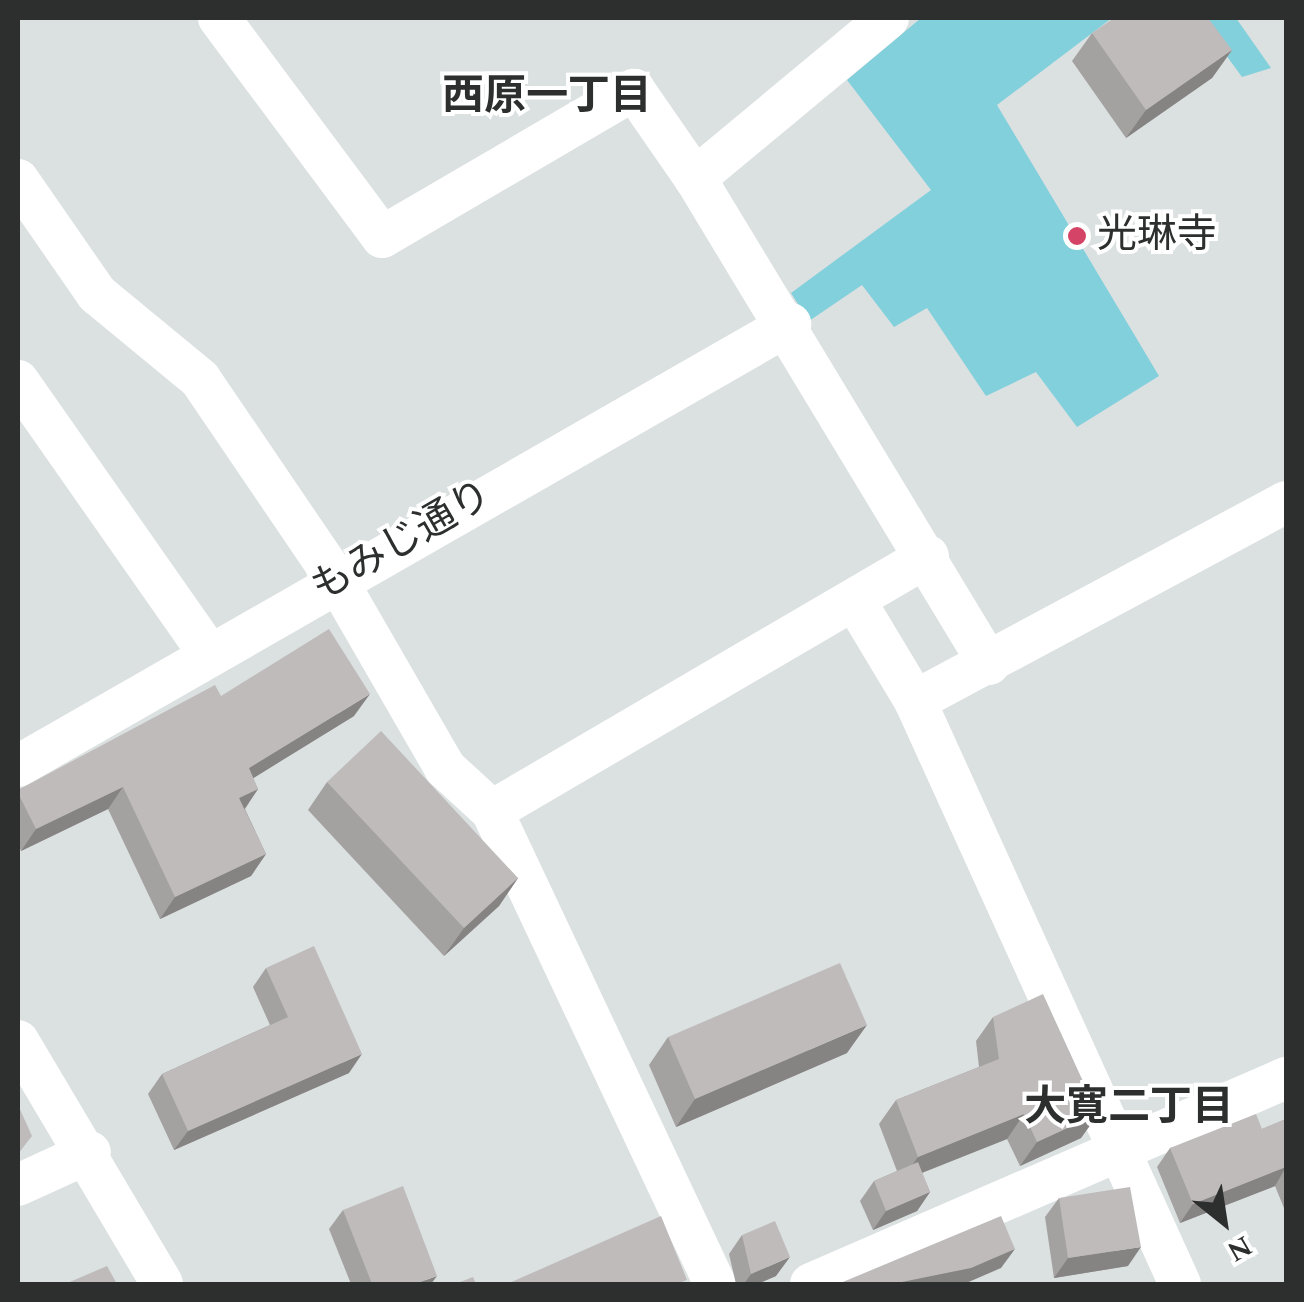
<!DOCTYPE html>
<meta charset="utf-8">
<style>
body{margin:0}
#map{position:relative;width:1304px;height:1302px;overflow:hidden;background:#dbe0e1;font-family:Spectral,"Noto Sans JP",serif}
div>[style]{position:absolute}
.green>*{inset:0;background:#81d0dc}
.minor>*{height:42px;margin:-21px;padding:0 21px;transform-origin:21px;border-radius:21px;background:#fff}
.wall>*{inset:0;background:#a4a1a1}
.shaded-wall>*{inset:0;background:#868383}
.building>*{inset:0;background:#bfbbbb}
.dots>*{width:28px;height:28px;translate:-50% -50%;box-sizing:border-box;border:5px solid #fff;border-radius:50%}
span{translate:-50% -50%;white-space:nowrap;text-align:center;line-height:1.15;-webkit-text-stroke:8px #fff;paint-order:stroke}
.poi-label{font-size:40px;color:#2d2f2f}
.left{translate:0 -50%;text-align:left}
.street-label{font-size:40px;color:#2d2f2f}
.neighbourhood-label{font-size:42px;color:#2d2f2f;font-weight:700}
.frame{position:absolute;inset:0;border:20px solid #2d2f2f;pointer-events:none}
.north{position:absolute;left:1174px;top:1172px;width:100px;height:100px;-webkit-text-stroke:8px #fff;paint-order:stroke;rotate:150deg;font-size:28px;font-weight:700;line-height:40px;text-align:center;color:#2d2f2f}
.north::after{content:'';display:block;margin:auto;width:35px;height:45px;background:#2d2f2f;clip-path:polygon(50% 0,100% 100%,50% 72%,0 100%)}
</style>
<div id="map">
<div class="green">
<div style="clip-path:polygon(921px 18px,1112px 18px,997px 105px,1159px 376px,1077px 427px,1036px 372px,986px 396px,927px 308px,894px 327px,862px 285px,809px 321px,791px 293px,931px 190px,847px 80px)"></div>
<div style="clip-path:polygon(1199px 18px,1236px 18px,1271px 68px,1242px 77px)"></div>
</div>
<div class="minor">
<div style="left:219px;top:18px;width:273px;rotate:53.3deg"></div>
<div style="left:382px;top:237px;width:292px;rotate:-30.3deg"></div>
<div style="left:634px;top:90px;width:107px;rotate:55.3deg"></div>
<div style="left:888px;top:18px;width:251px;rotate:140.3deg"></div>
<div style="left:695px;top:178px;width:568px;rotate:58.83deg"></div>
<div style="left:18px;top:180px;width:139px;rotate:55.3deg"></div>
<div style="left:97px;top:294px;width:134px;rotate:39.5deg"></div>
<div style="left:200px;top:379px;width:242px;rotate:55.8deg"></div>
<div style="left:336px;top:579px;width:218px;rotate:60deg"></div>
<div style="left:445px;top:768px;width:64px;rotate:42.5deg"></div>
<div style="left:492px;top:811px;width:523px;rotate:64.76deg"></div>
<div style="left:18px;top:381px;width:333px;rotate:55deg"></div>
<div style="left:855px;top:601px;width:117px;rotate:59deg"></div>
<div style="left:18px;top:766px;width:890px;rotate:-29.79deg"></div>
<div style="left:492px;top:811px;width:505px;rotate:-30.32deg"></div>
<div style="left:18px;top:1041px;width:282px;rotate:59.3deg"></div>
<div style="left:18px;top:1185px;width:79px;rotate:-24.6deg"></div>
<div style="left:811px;top:1284px;width:518px;rotate:-23.45deg"></div>
<div style="left:1180px;top:1284px;width:640px;rotate:-114.44deg"></div>
<div style="left:915px;top:701px;width:421px;rotate:-28.2deg"></div>
</div>
<div class="wall">
<div style="clip-path:polygon(1092px 33px,1232px 50px,1212px 78px,1126px 138px,1072px 61px)"></div>
<div style="clip-path:polygon(221px 696px,354px 716px,253px 778px,258px 789px,245px 809px,266px 854px,251px 876px,160px 919px,108px 809px,21px 851px,18px 844px,18px 790px)"></div>
<div style="clip-path:polygon(327px 782px,518px 878px,499px 906px,444px 956px,308px 810px)"></div>
<div style="clip-path:polygon(266px 968px,349px 1073px,174px 1150px,148px 1094px,162px 1074px,270px 1025px,253px 987px)"></div>
<div style="clip-path:polygon(993px 1017px,1098px 1114px,1081px 1138px,1020px 1166px,1007px 1139px,922px 1173px,930px 1192px,917px 1211px,873px 1230px,860px 1201px,874px 1181px,897px 1171px,879px 1124px,896px 1100px,979px 1067px,976px 1041px)"></div>
<div style="clip-path:polygon(668px 1037px,847px 1053px,676px 1127px,649px 1065px)"></div>
<div style="clip-path:polygon(1286px 1119px,1286px 1213px,1275px 1186px,1180px 1223px,1157px 1167px,1170px 1148px,1262px 1129px)"></div>
<div style="clip-path:polygon(1059px 1198px,1128px 1266px,1054px 1278px,1045px 1217px)"></div>
<div style="clip-path:polygon(343px 1210px,431px 1284px,351px 1284px,329px 1229px)"></div>
<div style="clip-path:polygon(742px 1235px,776px 1276px,757px 1284px,736px 1284px,729px 1254px)"></div>
</div>
<div class="shaded-wall">
<div style="clip-path:polygon(1232px 50px,1212px 78px,1126px 138px,1146px 110px)"></div>
<div style="clip-path:polygon(370px 694px,354px 716px,234px 790px,249px 768px)"></div>
<div style="clip-path:polygon(123px 787px,108px 809px,21px 851px,36px 829px)"></div>
<div style="clip-path:polygon(258px 789px,243px 811px,239px 798px)"></div>
<div style="clip-path:polygon(266px 854px,251px 876px,160px 919px,175px 897px)"></div>
<div style="clip-path:polygon(518px 878px,499px 906px,444px 956px,464px 928px)"></div>
<div style="clip-path:polygon(867px 1025px,847px 1053px,676px 1127px,695px 1099px)"></div>
<div style="clip-path:polygon(362px 1054px,349px 1073px,174px 1150px,188px 1131px)"></div>
<div style="clip-path:polygon(1024px 1114px,1007px 1139px,901px 1181px,918px 1157px)"></div>
<div style="clip-path:polygon(1098px 1114px,1081px 1138px,1020px 1166px,1037px 1142px)"></div>
<div style="clip-path:polygon(1286px 1167px,1275px 1186px,1180px 1223px,1193px 1204px)"></div>
<div style="clip-path:polygon(930px 1192px,917px 1211px,873px 1230px,886px 1211px)"></div>
<div style="clip-path:polygon(1141px 1247px,1128px 1266px,1054px 1278px,1068px 1258px)"></div>
<div style="clip-path:polygon(1015px 1249px,1001px 1268px,964px 1284px,892px 1284px)"></div>
<div style="clip-path:polygon(790px 1257px,776px 1276px,757px 1284px,744px 1284px,751px 1274px)"></div>
<div style="clip-path:polygon(437px 1276px,431px 1284px,415px 1284px)"></div>
</div>
<div class="building">
<div style="clip-path:polygon(1114px 18px,1208px 18px,1232px 50px,1146px 110px,1092px 33px)"></div>
<div style="clip-path:polygon(329px 629px,370px 694px,249px 768px,258px 789px,239px 798px,266px 854px,175px 897px,123px 787px,36px 829px,18px 793px,18px 790px,215px 685px,221px 696px)"></div>
<div style="clip-path:polygon(381px 731px,518px 878px,464px 928px,327px 782px)"></div>
<div style="clip-path:polygon(314px 946px,362px 1054px,188px 1131px,162px 1074px,288px 1017px,266px 968px)"></div>
<div style="clip-path:polygon(840px 963px,867px 1025px,695px 1099px,668px 1037px)"></div>
<div style="clip-path:polygon(1043px 994px,1098px 1114px,1037px 1142px,1024px 1114px,918px 1157px,896px 1100px,999px 1059px,993px 1017px)"></div>
<div style="clip-path:polygon(18px 1105px,32px 1136px,18px 1154px)"></div>
<div style="clip-path:polygon(1256px 1114px,1262px 1129px,1286px 1119px,1286px 1167px,1193px 1204px,1170px 1148px)"></div>
<div style="clip-path:polygon(918px 1162px,930px 1192px,886px 1211px,874px 1181px)"></div>
<div style="clip-path:polygon(403px 1186px,437px 1276px,415px 1284px,372px 1284px,343px 1210px)"></div>
<div style="clip-path:polygon(1130px 1187px,1141px 1247px,1068px 1258px,1059px 1198px)"></div>
<div style="clip-path:polygon(661px 1216px,687px 1280px,677px 1284px,507px 1284px)"></div>
<div style="clip-path:polygon(1001px 1216px,1015px 1249px,971px 1268px,892px 1284px,838px 1284px)"></div>
<div style="clip-path:polygon(775px 1221px,790px 1257px,751px 1274px,742px 1235px)"></div>
<div style="clip-path:polygon(107px 1266px,117px 1284px,65px 1284px)"></div>
<div style="clip-path:polygon(473px 1277px,476px 1284px,455px 1284px)"></div>
</div>
<div class="dots">
<div style="left:1077px;top:236px;background:#d44466"></div>
</div>
<div class="poi-label">
<span class="left" style="left:1097px;top:236px">光琳寺</span>
</div>
<div class="street-label">
<span style="left:402px;top:542px;rotate:-30deg">もみじ通り</span>
</div>
<div class="neighbourhood-label">
<span style="left:547px;top:97px">西原一丁目</span>
<span style="left:1129px;top:1108px">大寛二丁目</span>
</div>
<div class="frame"></div>
<div class="north">N</div>
</div>
